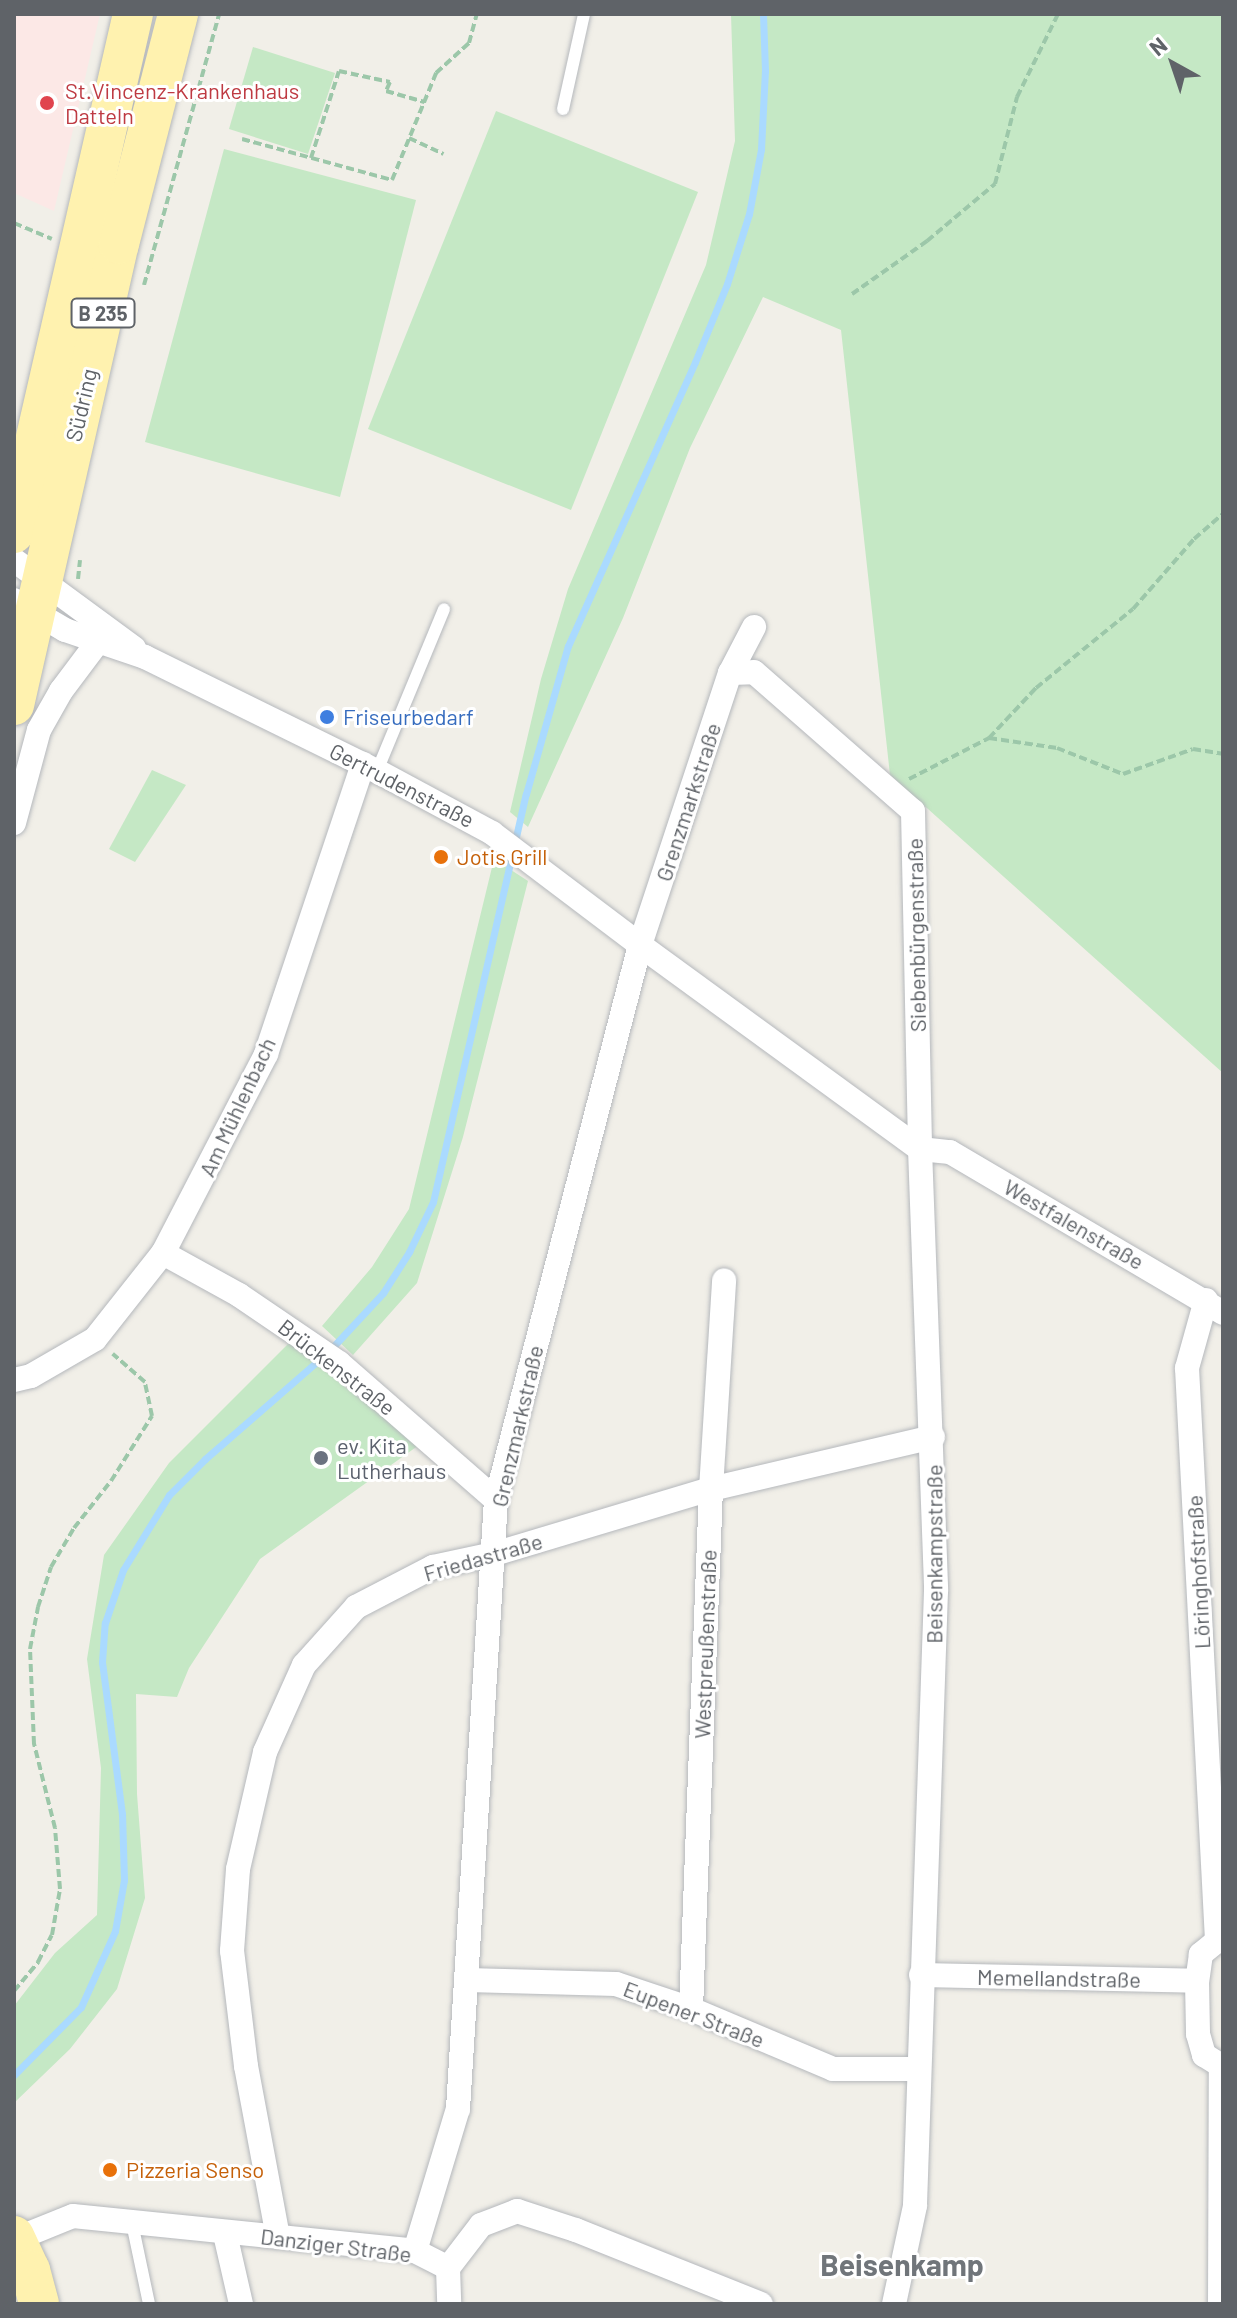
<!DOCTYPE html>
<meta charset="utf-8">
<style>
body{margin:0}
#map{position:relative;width:1237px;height:2318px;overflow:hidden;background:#f1efe8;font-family:Barlow,sans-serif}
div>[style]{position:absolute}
.medical>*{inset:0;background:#fce8e6}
.green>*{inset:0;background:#c5e8c5}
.stream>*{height:7px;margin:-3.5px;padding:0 3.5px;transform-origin:3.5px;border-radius:3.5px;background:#aadaff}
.path>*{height:4px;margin-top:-2px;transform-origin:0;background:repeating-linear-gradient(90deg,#9cc7a9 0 8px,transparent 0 12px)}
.roads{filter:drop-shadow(0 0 2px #b5b8bc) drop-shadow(0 0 2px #b5b8bc)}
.service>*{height:12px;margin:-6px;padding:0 6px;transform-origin:6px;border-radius:6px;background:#fff}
.minor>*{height:24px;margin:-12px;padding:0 12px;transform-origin:12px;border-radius:12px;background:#fff}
.primary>*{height:40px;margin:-20px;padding:0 20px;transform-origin:20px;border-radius:20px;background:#fff2af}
.dots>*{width:22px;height:22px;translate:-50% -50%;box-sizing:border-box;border:4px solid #fff;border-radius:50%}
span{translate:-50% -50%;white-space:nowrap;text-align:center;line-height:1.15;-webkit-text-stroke:6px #fff;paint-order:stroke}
.shield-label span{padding:2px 6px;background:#fff;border:2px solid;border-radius:6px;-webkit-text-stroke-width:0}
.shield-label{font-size:20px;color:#5f6368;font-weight:700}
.health-label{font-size:22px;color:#be3a42}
.left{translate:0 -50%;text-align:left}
.street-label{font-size:22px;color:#5f6368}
.shop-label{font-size:22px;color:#366cbe}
.food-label{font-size:22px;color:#c56008}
.worship-label{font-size:22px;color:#5b616d}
.district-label{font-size:30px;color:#70757a;font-weight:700}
.frame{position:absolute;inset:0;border:16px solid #5f6368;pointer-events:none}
.north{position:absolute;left:1133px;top:24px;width:80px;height:80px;-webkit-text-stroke:6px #fff;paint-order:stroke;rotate:320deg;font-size:22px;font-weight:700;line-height:32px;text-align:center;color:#5f6368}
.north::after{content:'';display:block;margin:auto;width:28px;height:36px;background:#5f6368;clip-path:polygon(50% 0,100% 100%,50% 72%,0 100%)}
</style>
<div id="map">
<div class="medical">
<div style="clip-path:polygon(14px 14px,100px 14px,54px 211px,14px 193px)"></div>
</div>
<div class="green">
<div style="clip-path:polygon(731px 14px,1223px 14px,1223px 1073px,890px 775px,841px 330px,763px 297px,690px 448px,623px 618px,528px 827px,510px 812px,541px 679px,568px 589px,706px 265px,735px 141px)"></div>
<div style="clip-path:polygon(253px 47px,335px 73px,308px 154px,229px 129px)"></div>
<div style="clip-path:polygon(496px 111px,698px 192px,571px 510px,368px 429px)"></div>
<div style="clip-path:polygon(224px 149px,416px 200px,340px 497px,145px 442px)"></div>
<div style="clip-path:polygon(152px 770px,186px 785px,135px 862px,109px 849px)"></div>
<div style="clip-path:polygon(494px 859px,528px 881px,463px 1137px,417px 1283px,353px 1355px,322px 1326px,372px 1267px,409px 1209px)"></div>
<div style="clip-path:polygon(289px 1343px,419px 1445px,260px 1559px,189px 1668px,177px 1697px,136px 1694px,137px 1794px,145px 1898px,117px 1989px,70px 2049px,14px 2103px,14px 2006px,55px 1953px,97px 1915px,101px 1768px,87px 1659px,104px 1555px,169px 1463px)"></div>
</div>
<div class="stream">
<div style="left:330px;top:1350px;width:78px;rotate:-47.1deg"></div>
<div style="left:383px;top:1293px;width:49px;rotate:-57.6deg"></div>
<div style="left:409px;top:1252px;width:55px;rotate:-64.4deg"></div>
<div style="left:433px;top:1202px;width:418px;rotate:-77.2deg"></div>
<div style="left:526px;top:794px;width:154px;rotate:-74.2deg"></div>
<div style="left:568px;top:646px;width:311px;rotate:-65.9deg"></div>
<div style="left:695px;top:362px;width:84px;rotate:-67.7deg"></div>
<div style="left:727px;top:284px;width:73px;rotate:-72.6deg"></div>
<div style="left:749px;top:214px;width:66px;rotate:-79.5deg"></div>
<div style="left:761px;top:149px;width:78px;rotate:-87.1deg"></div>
<div style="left:765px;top:71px;width:57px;rotate:-92deg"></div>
<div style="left:14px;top:2075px;width:95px;rotate:-45.4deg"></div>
<div style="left:81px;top:2007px;width:83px;rotate:-65.9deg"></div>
<div style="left:115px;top:1931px;width:52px;rotate:-80deg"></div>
<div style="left:124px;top:1880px;width:66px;rotate:-91.7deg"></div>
<div style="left:122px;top:1814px;width:153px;rotate:-97.5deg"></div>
<div style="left:102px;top:1662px;width:39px;rotate:-86deg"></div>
<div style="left:105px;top:1623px;width:56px;rotate:-71.2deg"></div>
<div style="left:123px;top:1570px;width:88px;rotate:-58.5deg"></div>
<div style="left:169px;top:1495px;width:51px;rotate:-45deg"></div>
<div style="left:205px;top:1459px;width:154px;rotate:-41deg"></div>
</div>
<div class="path">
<div style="left:409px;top:138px;width:38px;rotate:25deg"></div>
<div style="left:242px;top:139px;width:156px;rotate:15.3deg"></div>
<div style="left:392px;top:180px;width:116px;rotate:-67.6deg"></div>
<div style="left:436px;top:73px;width:45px;rotate:-42.3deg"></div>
<div style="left:469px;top:43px;width:30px;rotate:-75deg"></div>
<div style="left:311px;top:158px;width:91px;rotate:-72.2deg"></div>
<div style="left:339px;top:71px;width:52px;rotate:12.2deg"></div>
<div style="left:390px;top:82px;width:10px;rotate:114deg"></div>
<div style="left:386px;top:91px;width:40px;rotate:16deg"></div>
<div style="left:14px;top:223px;width:41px;rotate:22.8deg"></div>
<div style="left:144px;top:285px;width:281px;rotate:-74.5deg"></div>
<div style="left:852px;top:294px;width:92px;rotate:-35.2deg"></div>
<div style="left:927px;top:241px;width:89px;rotate:-40deg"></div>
<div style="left:995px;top:184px;width:90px;rotate:-75.8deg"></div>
<div style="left:1017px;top:97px;width:93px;rotate:-63.7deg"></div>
<div style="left:78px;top:579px;width:19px;rotate:-84deg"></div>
<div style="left:989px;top:738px;width:69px;rotate:8.4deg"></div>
<div style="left:1057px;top:748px;width:71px;rotate:21.5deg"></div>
<div style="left:1123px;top:774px;width:74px;rotate:-19.7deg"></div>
<div style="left:1193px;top:749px;width:30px;rotate:9deg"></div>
<div style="left:909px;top:779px;width:90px;rotate:-27.1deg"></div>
<div style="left:989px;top:738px;width:69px;rotate:-46.8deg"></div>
<div style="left:1036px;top:688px;width:125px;rotate:-39.2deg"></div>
<div style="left:1133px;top:609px;width:93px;rotate:-48.9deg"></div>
<div style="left:1194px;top:539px;width:38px;rotate:-41deg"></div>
<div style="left:14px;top:1991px;width:38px;rotate:-50deg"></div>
<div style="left:38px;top:1962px;width:30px;rotate:-63deg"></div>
<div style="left:52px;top:1935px;width:47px;rotate:-80.1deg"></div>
<div style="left:60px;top:1889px;width:61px;rotate:-94.7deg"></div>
<div style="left:55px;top:1828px;width:87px;rotate:-104deg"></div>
<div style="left:34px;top:1744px;width:95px;rotate:-92.4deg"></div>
<div style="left:30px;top:1649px;width:43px;rotate:-79.2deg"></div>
<div style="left:38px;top:1607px;width:42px;rotate:-72deg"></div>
<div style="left:51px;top:1567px;width:45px;rotate:-59.5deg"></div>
<div style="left:74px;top:1528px;width:60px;rotate:-51.8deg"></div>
<div style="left:111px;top:1481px;width:77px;rotate:-57.8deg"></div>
<div style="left:152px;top:1416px;width:35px;rotate:-102deg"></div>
<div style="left:145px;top:1382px;width:43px;rotate:-138.8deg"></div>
</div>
<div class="roads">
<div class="service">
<div style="left:563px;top:109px;width:97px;rotate:-77.5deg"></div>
<div style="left:377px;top:771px;width:175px;rotate:-67.5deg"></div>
<div style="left:132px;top:2223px;width:83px;rotate:78.1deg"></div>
</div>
<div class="minor">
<div style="left:14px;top:560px;width:149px;rotate:36.3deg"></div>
<div style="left:14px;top:600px;width:59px;rotate:30.5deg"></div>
<div style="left:65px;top:630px;width:84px;rotate:18.6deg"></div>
<div style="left:145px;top:657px;width:258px;rotate:26.2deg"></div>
<div style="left:377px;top:771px;width:131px;rotate:28.3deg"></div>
<div style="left:492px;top:833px;width:186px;rotate:37.1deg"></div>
<div style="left:640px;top:945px;width:346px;rotate:36.1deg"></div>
<div style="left:730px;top:673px;width:24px;rotate:-2deg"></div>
<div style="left:754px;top:672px;width:211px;rotate:41.2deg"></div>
<div style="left:913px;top:811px;width:338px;rotate:88.8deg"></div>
<div style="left:920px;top:1149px;width:442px;rotate:87.9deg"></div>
<div style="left:936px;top:1591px;width:615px;rotate:91.96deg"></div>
<div style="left:915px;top:2206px;width:100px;rotate:102.1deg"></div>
<div style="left:14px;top:823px;width:96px;rotate:-75deg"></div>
<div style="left:39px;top:730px;width:45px;rotate:-60.6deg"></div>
<div style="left:61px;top:691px;width:60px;rotate:-53.1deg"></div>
<div style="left:920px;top:1149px;width:30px;rotate:6deg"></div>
<div style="left:950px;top:1152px;width:317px;rotate:30.5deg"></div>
<div style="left:163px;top:1253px;width:87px;rotate:28.9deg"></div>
<div style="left:239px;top:1295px;width:121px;rotate:34.2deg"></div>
<div style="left:339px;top:1363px;width:208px;rotate:41.1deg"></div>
<div style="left:1206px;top:1300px;width:71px;rotate:105.6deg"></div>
<div style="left:1187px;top:1368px;width:574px;rotate:87deg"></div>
<div style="left:14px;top:1380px;width:17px;rotate:-13deg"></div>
<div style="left:31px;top:1376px;width:74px;rotate:-30deg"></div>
<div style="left:95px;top:1339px;width:110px;rotate:-51.7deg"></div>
<div style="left:163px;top:1253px;width:224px;rotate:-62.6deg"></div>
<div style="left:266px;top:1054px;width:306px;rotate:-71.5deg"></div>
<div style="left:1217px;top:1941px;width:21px;rotate:141deg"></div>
<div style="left:1201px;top:1954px;width:27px;rotate:98deg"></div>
<div style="left:1197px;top:1981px;width:53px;rotate:88.9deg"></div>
<div style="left:1198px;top:2034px;width:22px;rotate:74deg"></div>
<div style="left:1204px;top:2055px;width:22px;rotate:32deg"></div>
<div style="left:921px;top:1975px;width:276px;rotate:1.2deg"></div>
<div style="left:467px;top:1980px;width:149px;rotate:1.5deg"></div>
<div style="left:616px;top:1984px;width:79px;rotate:18.4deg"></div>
<div style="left:691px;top:2009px;width:154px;rotate:22.9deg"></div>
<div style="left:833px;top:2069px;width:84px"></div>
<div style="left:691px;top:2009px;width:520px;rotate:-87.8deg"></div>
<div style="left:711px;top:1489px;width:209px;rotate:-86.4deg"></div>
<div style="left:225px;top:2234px;width:72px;rotate:77.1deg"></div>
<div style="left:278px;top:2237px;width:174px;rotate:-100.6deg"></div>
<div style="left:246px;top:2066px;width:116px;rotate:-96.9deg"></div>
<div style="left:232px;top:1951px;width:82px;rotate:-85.8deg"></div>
<div style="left:238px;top:1869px;width:120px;rotate:-77deg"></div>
<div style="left:265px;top:1752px;width:95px;rotate:-65.9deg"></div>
<div style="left:304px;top:1665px;width:78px;rotate:-48.1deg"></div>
<div style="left:356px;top:1607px;width:87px;rotate:-27.5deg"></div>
<div style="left:433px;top:1567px;width:62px;rotate:-12deg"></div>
<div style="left:494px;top:1554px;width:227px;rotate:-16.7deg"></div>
<div style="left:711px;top:1489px;width:228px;rotate:-13.2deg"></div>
<div style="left:16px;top:2239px;width:61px;rotate:-22deg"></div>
<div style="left:73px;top:2216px;width:344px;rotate:5.8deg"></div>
<div style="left:415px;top:2251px;width:37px;rotate:27deg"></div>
<div style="left:448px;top:2268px;width:54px;rotate:-52.5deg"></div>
<div style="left:481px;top:2225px;width:39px;rotate:-21deg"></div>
<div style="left:517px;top:2211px;width:62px;rotate:17.9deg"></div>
<div style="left:576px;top:2230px;width:199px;rotate:21.8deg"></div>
<div style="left:415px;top:2251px;width:148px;rotate:-73.2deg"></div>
<div style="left:458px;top:2109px;width:610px;rotate:-86.43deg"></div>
<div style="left:496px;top:1500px;width:573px;rotate:-75.45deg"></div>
<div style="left:640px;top:945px;width:287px;rotate:-71.7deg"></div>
<div style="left:730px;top:673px;width:52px;rotate:-62.4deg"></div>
<div style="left:448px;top:2268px;width:36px;rotate:88deg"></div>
<div style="left:1220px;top:2304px;width:236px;rotate:-89.8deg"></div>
</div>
<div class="primary">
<div style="left:14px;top:533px;width:532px;rotate:-77.09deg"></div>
<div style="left:14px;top:705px;width:473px;rotate:-77.2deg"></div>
<div style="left:119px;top:244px;width:237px;rotate:-75.6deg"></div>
<div style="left:14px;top:2236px;width:38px;rotate:65deg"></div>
<div style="left:30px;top:2270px;width:35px;rotate:75deg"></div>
</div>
</div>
<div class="dots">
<div style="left:47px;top:103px;background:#e0444e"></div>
<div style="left:327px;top:717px;background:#3f7fe0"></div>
<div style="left:441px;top:857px;background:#e8710a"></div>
<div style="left:321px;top:1458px;background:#6b7280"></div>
<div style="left:110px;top:2170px;background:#e8710a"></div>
</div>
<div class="shield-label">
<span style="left:103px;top:313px">B 235</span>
</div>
<div class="health-label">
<span class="left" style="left:65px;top:103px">St.Vincenz-Krankenhaus<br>Datteln</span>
</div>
<div class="street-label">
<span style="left:81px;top:405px;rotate:-77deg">Südring</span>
<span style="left:402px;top:785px;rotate:27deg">Gertrudenstraße</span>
<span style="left:688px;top:802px;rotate:-72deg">Grenzmarkstraße</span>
<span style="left:916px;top:935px;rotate:-91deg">Siebenbürgenstraße</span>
<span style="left:237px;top:1107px;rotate:-65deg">Am Mühlenbach</span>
<span style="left:1074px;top:1224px;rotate:30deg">Westfalenstraße</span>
<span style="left:337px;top:1367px;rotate:38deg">Brückenstraße</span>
<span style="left:517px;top:1426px;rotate:-77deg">Grenzmarkstraße</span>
<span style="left:934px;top:1554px;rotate:-90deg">Beisenkampstraße</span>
<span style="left:483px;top:1557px;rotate:-16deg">Friedastraße</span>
<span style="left:1198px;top:1572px;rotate:-93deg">Löringhofstraße</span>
<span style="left:705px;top:1644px;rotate:-88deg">Westpreußenstraße</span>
<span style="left:1059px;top:1978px;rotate:1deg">Memellandstraße</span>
<span style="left:694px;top:2014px;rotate:21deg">Eupener Straße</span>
<span style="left:336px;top:2245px;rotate:7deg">Danziger Straße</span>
</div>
<div class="shop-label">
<span class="left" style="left:343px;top:717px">Friseurbedarf</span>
</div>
<div class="food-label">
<span class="left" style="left:457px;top:857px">Jotis Grill</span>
<span class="left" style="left:126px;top:2170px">Pizzeria Senso</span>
</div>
<div class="worship-label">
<span class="left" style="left:337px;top:1458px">ev. Kita<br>Lutherhaus</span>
</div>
<div class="district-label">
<span style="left:902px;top:2264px">Beisenkamp</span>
</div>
<div class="frame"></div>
<div class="north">N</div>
</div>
